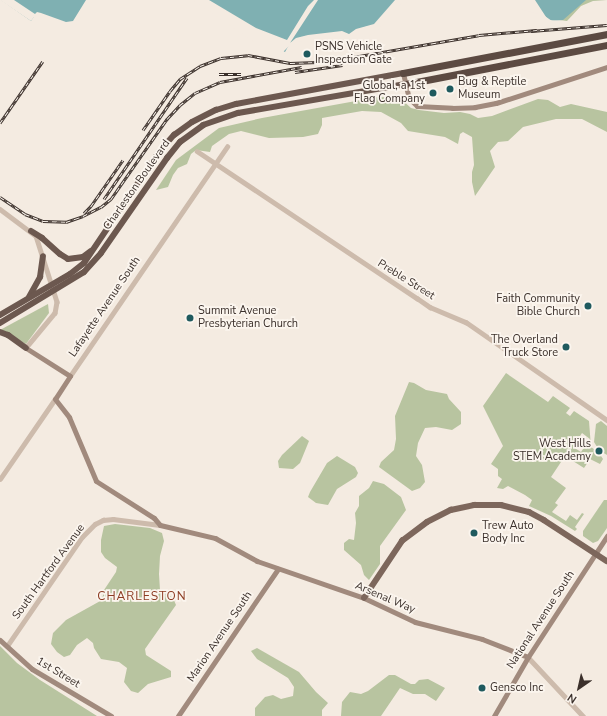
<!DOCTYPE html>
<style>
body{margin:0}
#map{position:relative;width:607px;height:716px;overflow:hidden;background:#f4ebe1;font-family:"Nunito Sans",sans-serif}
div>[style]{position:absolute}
.green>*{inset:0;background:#b8c4a0}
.water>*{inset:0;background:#7fb0b2}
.pier>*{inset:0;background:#f4ebe1}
.tertiary>*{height:4.5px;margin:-2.25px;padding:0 2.25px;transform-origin:2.25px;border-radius:2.25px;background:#cdbbac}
.secondary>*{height:5px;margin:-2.5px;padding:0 2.5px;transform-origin:2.5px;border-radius:2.5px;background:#a18a7d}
.primary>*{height:5.5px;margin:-2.75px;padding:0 2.75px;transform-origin:2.75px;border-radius:2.75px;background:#7d675c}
.trunk>*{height:6px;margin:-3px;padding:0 3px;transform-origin:3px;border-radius:3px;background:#6c584f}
.motorway>*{height:7px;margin:-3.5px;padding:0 3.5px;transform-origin:3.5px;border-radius:3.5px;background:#5c4a42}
.rail>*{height:3px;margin-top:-1.5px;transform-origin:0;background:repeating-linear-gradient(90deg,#fbf5ee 0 4.5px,#3b302b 0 9px);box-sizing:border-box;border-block:1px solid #3b302b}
.dots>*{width:11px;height:11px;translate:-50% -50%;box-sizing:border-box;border:2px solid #fbf5ee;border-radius:50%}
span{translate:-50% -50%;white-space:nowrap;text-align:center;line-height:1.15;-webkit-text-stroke:3.5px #fbf5ee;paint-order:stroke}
.poi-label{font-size:11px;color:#3b302b}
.left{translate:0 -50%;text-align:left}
.right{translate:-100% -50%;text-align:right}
.street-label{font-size:11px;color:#3b302b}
.neighbourhood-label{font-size:12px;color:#8c3b22;letter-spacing:1px}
.north{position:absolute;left:559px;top:668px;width:40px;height:40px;-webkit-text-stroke:3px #fbf5ee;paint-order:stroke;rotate:214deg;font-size:11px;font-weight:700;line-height:16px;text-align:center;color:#3b302b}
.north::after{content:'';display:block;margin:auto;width:14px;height:18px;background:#3b302b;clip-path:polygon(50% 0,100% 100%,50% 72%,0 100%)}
</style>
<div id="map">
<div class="green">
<div style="clip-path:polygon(563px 0,607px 0,593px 1px,581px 6px,567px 21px,559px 20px)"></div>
<div style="clip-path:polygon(378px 97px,400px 98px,411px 108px,419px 110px,444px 113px,460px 112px,470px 114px,478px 118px,492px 116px,538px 99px,548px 100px,560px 107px,571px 104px,607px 112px,607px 132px,582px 119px,556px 119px,523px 127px,508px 141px,498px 142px,490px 151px,495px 167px,475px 196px,472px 182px,472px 172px,474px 165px,472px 137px,463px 132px,460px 134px,458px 144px,445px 137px,408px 131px,401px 123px,381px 112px,362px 111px,322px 118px,322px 125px,318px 134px,303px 137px,269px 138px,241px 131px,229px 134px,212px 146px,210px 152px,196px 150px,191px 154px,187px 164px,178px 168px,173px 175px,168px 187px,156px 190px,176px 160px,219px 128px,262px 118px)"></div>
<div style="clip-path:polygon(48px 304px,49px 313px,26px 344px,0 330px)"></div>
<div style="clip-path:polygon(evenodd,506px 373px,548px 402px,553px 396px,570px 408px,566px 413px,570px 416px,574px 411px,589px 421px,591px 447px,602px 455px,601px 456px,603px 459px,600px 464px,590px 459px,584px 468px,565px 456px,551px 477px,566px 488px,555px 503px,558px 505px,552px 512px,566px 521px,570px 515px,577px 520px,582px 513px,584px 514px,575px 527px,577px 529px,575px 531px,551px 516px,529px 506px,532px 500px,525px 495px,508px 486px,503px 489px,497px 488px,502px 479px,498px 476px,498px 469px,491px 464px,503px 446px,483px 406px,506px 373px,582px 433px,590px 439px,581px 452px,573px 447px,582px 433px)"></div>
<div style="clip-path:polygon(409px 382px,414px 383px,426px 390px,447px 394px,449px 399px,461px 412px,461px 424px,452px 430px,436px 427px,425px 428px,418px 443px,416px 456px,422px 465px,425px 482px,420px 488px,412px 491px,379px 467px,381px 462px,394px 450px,396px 439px,395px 416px)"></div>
<div style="clip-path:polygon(601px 421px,607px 426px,607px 455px,599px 450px,594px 442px,596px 424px)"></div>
<div style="clip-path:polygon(302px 436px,309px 441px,300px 463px,293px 469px,279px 468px,278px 461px,282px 455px)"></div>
<div style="clip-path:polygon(337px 456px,355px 467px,358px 473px,356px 477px,337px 489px,328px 505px,316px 503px,308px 497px,310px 492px,327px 463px)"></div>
<div style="clip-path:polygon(373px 481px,384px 484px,401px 497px,406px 510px,380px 546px,380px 564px,369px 580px,364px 575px,361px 565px,344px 550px,344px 543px,349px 539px,354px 540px,356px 523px,355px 513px,359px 506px,359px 496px,369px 488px)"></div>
<div style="clip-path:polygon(604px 500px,607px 500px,607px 528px,598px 541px,593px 543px,583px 536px,583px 531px)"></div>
<div style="clip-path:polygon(115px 524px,150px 528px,162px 533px,164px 541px,160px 556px,159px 574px,160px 590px,173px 598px,176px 605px,145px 649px,146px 655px,171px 671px,171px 677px,148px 684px,138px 693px,131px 691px,124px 682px,127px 668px,119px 662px,101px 659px,94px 648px,93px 643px,87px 638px,77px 645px,70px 655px,64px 657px,57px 652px,51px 644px,53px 633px,66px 620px,102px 600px,104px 590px,116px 572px,117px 567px,105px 558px,101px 552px,101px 540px,104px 526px)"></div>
<div style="clip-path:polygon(0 646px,17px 663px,40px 680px,97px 716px,0 716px)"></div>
<div style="clip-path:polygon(257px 648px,299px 672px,316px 692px,328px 703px,322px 710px,322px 716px,255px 716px,255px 708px,265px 697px,273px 695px,281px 699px,293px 696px,294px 687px,288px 678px,257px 659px,251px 651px)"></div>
<div style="clip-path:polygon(389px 675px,395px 675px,411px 684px,415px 684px,419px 680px,428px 679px,445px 688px,436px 701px,425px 694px,413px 694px,400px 688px,381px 716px,341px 716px,342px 702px,350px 692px,361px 694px,368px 691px)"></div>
</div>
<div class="water">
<div style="clip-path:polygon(1px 0,92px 0,73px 26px,35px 15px,31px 21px)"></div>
<div style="clip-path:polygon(195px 0,416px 0,401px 1px,367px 34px,297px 40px,290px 43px,285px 52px)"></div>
<div style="clip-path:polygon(469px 0,586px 0,563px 20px,552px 21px,539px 12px)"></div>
</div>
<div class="pier">
<div style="clip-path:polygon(0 0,14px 0,35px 14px,37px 12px,41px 13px,66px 22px,73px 21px,86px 0,94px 0,74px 27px,58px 31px,36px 17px,34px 17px,31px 21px)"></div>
<div style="clip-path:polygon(193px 0,209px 0,256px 28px,287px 40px,308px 6px,314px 0,318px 0,290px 43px,296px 38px,308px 35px,342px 31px,349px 34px,356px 29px,374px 24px,395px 0,418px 0,416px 2px,402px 3px,377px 31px,368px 36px,338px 41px,293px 42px,282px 53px,279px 51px,280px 49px,272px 49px,254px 42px)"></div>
<div style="clip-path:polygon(467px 0,535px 0,548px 20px,565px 21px,548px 22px,538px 14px,524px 10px,498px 9px,478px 12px)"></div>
</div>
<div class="tertiary">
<div style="left:197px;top:151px;width:265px;rotate:33.8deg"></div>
<div style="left:417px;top:298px;width:16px;rotate:35deg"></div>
<div style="left:430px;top:307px;width:39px;rotate:23deg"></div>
<div style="left:466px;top:322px;width:172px;rotate:34.8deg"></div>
<div style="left:0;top:209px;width:45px;rotate:36.9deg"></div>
<div style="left:36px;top:236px;width:69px;rotate:72.3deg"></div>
<div style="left:57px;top:302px;width:11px;rotate:100deg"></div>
<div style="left:55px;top:313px;width:45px;rotate:129.6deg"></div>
<div style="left:70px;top:376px;width:278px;rotate:-55.6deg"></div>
<div style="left:0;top:479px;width:97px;rotate:-55.5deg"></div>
<div style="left:7px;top:646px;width:132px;rotate:-55.5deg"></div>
<div style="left:82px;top:537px;width:18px;rotate:-45deg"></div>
<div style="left:95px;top:524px;width:9px;rotate:-27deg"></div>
<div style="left:103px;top:520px;width:10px;rotate:-6deg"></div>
<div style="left:113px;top:519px;width:47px;rotate:7.3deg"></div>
<div style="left:528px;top:657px;width:81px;rotate:47deg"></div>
</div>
<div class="secondary">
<div style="left:403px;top:73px;width:26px;rotate:77deg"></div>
<div style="left:409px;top:98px;width:11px;rotate:45deg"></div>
<div style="left:417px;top:106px;width:35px;rotate:3deg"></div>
<div style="left:452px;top:108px;width:23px;rotate:-2deg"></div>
<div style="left:475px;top:107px;width:21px;rotate:-11deg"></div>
<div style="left:496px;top:103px;width:117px;rotate:-18deg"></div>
<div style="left:26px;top:348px;width:52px;rotate:32.5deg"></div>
<div style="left:70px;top:376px;width:27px;rotate:123deg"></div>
<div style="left:55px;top:399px;width:23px;rotate:52deg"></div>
<div style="left:69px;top:417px;width:69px;rotate:67.1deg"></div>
<div style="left:96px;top:481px;width:69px;rotate:32.5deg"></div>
<div style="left:154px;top:518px;width:9px;rotate:49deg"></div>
<div style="left:160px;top:525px;width:57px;rotate:13.3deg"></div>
<div style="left:215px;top:538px;width:48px;rotate:28.7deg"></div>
<div style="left:257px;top:561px;width:113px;rotate:19.1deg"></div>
<div style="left:364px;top:598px;width:56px;rotate:25.2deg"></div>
<div style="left:415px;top:622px;width:69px;rotate:14.2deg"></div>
<div style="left:482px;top:639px;width:49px;rotate:21.4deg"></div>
<div style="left:0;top:640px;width:43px;rotate:42.2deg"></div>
<div style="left:32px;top:669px;width:92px;rotate:30.7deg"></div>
<div style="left:178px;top:716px;width:178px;rotate:-55.8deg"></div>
<div style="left:494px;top:716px;width:68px;rotate:-60deg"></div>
<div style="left:528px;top:657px;width:145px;rotate:-56.9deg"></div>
</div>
<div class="primary">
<div style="left:364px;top:598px;width:69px;rotate:-56.3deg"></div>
<div style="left:402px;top:541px;width:31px;rotate:-37deg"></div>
<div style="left:427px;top:522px;width:27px;rotate:-27deg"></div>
<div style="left:451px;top:510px;width:24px;rotate:-12deg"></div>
<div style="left:474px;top:505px;width:27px"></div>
<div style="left:501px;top:505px;width:29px;rotate:14deg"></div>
<div style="left:529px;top:512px;width:17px;rotate:28deg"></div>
<div style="left:544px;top:520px;width:75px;rotate:33.1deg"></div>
</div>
<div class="trunk">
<div style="left:31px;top:231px;width:13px;rotate:32deg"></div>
<div style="left:42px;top:238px;width:24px;rotate:42deg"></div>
<div style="left:60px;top:254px;width:9px;rotate:32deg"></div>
<div style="left:68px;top:259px;width:15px;rotate:-8deg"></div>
<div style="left:83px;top:257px;width:10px;rotate:-37deg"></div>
<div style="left:29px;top:297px;width:23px;rotate:-61deg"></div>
<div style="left:40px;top:277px;width:21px;rotate:-82deg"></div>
<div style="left:0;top:315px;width:81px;rotate:-30.4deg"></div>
<div style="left:70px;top:274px;width:18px;rotate:-38deg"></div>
<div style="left:84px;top:263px;width:134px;rotate:-56deg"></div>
<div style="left:159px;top:152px;width:23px;rotate:-49deg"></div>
<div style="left:174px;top:135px;width:22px;rotate:-36deg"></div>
<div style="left:192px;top:122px;width:27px;rotate:-27deg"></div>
<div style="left:216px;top:110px;width:21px;rotate:-17deg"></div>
<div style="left:236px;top:104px;width:170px;rotate:-10.5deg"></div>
<div style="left:0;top:323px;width:98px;rotate:-31.3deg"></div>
<div style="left:84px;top:272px;width:25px;rotate:-48deg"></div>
<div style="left:101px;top:253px;width:116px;rotate:-55.2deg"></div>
<div style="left:167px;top:158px;width:21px;rotate:-51deg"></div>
<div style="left:180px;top:142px;width:29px;rotate:-36deg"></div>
<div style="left:203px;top:125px;width:37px;rotate:-19deg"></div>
<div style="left:238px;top:113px;width:170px;rotate:-9.8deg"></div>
<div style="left:0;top:332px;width:9px;rotate:21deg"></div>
<div style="left:8px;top:335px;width:22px;rotate:36deg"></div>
</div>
<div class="motorway">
<div style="left:403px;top:73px;width:208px;rotate:-10.8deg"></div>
<div style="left:406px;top:84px;width:205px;rotate:-11deg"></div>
</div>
<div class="rail">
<div style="left:531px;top:31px;width:76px;rotate:-4.5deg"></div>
<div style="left:295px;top:72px;width:48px;rotate:-8.5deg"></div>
<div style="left:219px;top:74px;width:22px"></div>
<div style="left:0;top:123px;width:75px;rotate:-55.3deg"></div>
<div style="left:143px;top:130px;width:47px;rotate:-55.3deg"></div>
<div style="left:170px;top:91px;width:16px;rotate:-50deg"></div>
<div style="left:180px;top:79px;width:24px;rotate:-33deg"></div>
<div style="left:200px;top:66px;width:22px;rotate:-21deg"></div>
<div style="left:221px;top:58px;width:27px;rotate:-6deg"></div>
<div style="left:248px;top:55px;width:43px;rotate:10.8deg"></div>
<div style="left:290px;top:63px;width:35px;rotate:-2deg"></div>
<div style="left:325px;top:62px;width:156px;rotate:-9.9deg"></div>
<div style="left:479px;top:35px;width:58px;rotate:-4.9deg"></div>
<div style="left:0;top:197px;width:30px;rotate:34deg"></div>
<div style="left:25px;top:214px;width:19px;rotate:21deg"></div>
<div style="left:43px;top:221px;width:23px;rotate:2deg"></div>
<div style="left:66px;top:222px;width:18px;rotate:-19deg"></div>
<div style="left:83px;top:216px;width:20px;rotate:-27deg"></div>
<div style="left:101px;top:207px;width:13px;rotate:-39deg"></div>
<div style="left:111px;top:199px;width:98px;rotate:-55deg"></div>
<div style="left:167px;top:119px;width:19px;rotate:-47deg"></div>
<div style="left:180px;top:105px;width:19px;rotate:-39deg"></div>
<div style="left:195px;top:93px;width:27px;rotate:-24deg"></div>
<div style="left:220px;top:82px;width:83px;rotate:-10.4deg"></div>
<div style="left:104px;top:199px;width:147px;rotate:-55.6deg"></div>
<div style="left:84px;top:213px;width:10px;rotate:-45deg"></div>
<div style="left:91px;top:206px;width:56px;rotate:-55.2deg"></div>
</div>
<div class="dots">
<div style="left:307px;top:54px;background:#1f5a5e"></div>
<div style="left:450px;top:89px;background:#1f5a5e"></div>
<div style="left:433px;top:93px;background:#1f5a5e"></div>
<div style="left:588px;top:306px;background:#1f5a5e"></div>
<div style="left:190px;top:318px;background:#1f5a5e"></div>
<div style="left:566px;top:347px;background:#1f5a5e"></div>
<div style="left:599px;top:451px;background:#1f5a5e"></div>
<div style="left:474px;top:533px;background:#1f5a5e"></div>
<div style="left:482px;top:688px;background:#1f5a5e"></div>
</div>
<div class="poi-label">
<span class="left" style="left:315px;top:54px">PSNS Vehicle<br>Inspection Gate</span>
<span class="left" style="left:458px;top:89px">Bug &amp; Reptile<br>Museum</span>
<span class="right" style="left:425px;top:93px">Global, a 1st<br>Flag Company</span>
<span class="right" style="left:580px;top:306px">Faith Community<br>Bible Church</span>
<span class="left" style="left:198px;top:318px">Summit Avenue<br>Presbyterian Church</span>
<span class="right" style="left:558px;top:347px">The Overland<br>Truck Store</span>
<span class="right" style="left:591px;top:451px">West Hills<br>STEM Academy</span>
<span class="left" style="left:482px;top:533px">Trew Auto<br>Body Inc</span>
<span class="left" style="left:490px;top:688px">Gensco Inc</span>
</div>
<div class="street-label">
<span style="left:137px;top:185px;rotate:-55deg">Charleston Boulevard</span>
<span style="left:406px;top:280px;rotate:32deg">Preble Street</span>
<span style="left:105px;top:307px;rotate:-56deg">Lafayette Avenue South</span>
<span style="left:49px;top:572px;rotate:-54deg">South Hartford Avenue</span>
<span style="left:385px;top:598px;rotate:23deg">Arsenal Way</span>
<span style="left:541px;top:620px;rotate:-57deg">National Avenue South</span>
<span style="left:220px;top:637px;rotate:-56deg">Marion Avenue South</span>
<span style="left:58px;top:673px;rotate:31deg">1st Street</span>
</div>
<div class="neighbourhood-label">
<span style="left:142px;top:597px">CHARLESTON</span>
</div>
<div class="north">N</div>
</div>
